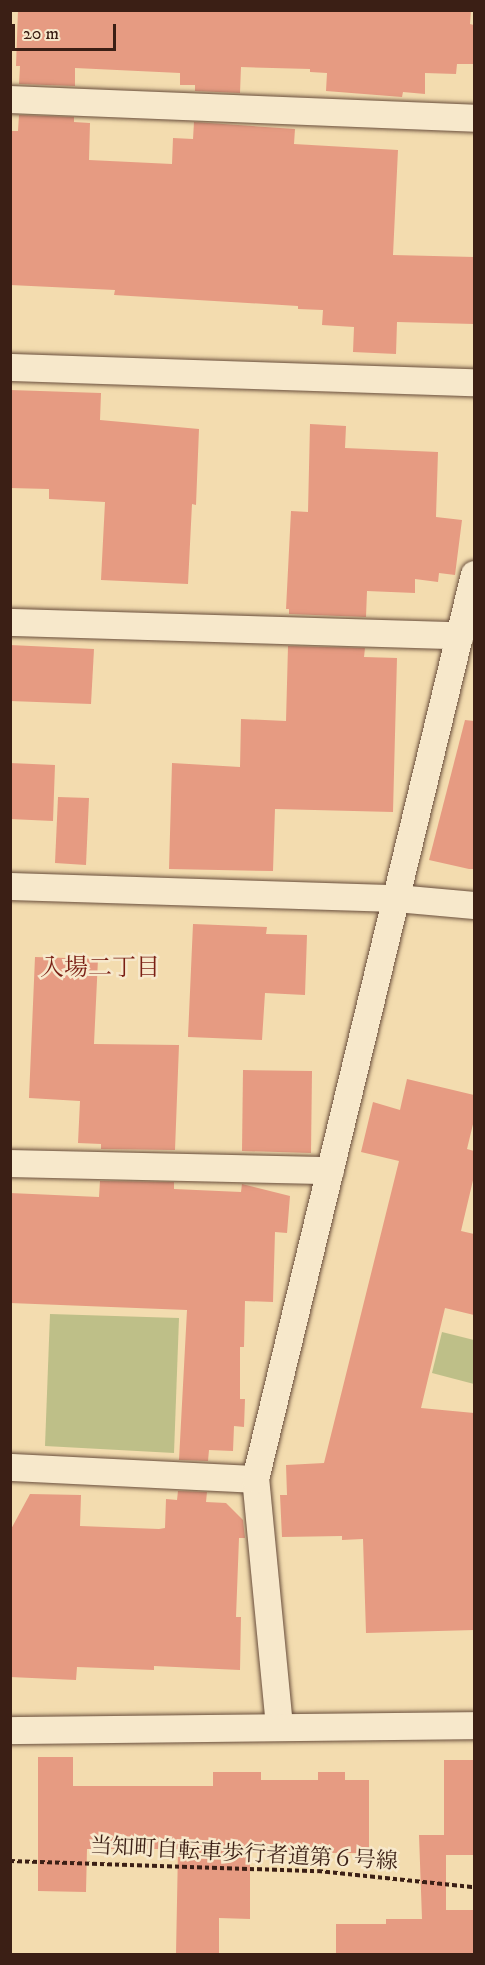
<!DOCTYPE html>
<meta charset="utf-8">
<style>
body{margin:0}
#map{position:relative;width:485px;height:1965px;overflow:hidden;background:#f3dcaf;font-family:"IM FELL DW Pica","Noto Serif JP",serif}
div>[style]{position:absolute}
.green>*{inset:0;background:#bebf88}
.building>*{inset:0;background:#e69b82}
.path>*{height:4px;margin-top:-2px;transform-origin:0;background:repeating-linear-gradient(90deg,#3b1f15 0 4.5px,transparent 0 7.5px)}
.roads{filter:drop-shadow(0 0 2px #694e3c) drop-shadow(0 0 2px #694e3c)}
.street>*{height:27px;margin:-13.5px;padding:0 13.5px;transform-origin:13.5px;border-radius:13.5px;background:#f7e8cb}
span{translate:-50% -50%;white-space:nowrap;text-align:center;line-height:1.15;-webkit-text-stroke:5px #f7e8cb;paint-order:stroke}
.street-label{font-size:22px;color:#3b1f15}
.neighbourhood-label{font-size:24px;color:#7a1f14}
.frame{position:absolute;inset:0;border:12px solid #3b1f15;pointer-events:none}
.scale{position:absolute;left:12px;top:24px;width:104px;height:27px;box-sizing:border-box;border:3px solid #3b1f15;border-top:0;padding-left:8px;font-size:18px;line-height:21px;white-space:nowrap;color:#3b1f15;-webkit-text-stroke:4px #f7e8cb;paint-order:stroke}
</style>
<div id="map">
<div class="green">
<div style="clip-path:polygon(50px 1314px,179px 1318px,174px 1453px,45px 1446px)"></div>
<div style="clip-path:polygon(442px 1332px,474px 1340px,474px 1384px,432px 1373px)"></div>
</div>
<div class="building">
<div style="clip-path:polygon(18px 10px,471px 10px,470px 24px,474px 25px,474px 64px,457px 64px,456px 74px,425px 73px,425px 94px,403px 92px,402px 97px,326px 91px,327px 73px,310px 72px,310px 69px,241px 67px,240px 93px,195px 91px,195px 85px,180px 85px,180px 73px,75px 68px,75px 86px,19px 84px,20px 66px,16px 66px)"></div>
<div style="clip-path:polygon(19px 115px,74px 117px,74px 122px,90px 123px,89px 160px,172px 164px,173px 138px,193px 139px,194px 122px,295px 129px,294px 144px,398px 150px,393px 255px,474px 257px,474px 324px,397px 322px,396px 354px,353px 352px,354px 327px,322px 325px,323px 310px,298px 309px,298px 306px,114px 295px,115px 290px,10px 285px,10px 131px,18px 131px)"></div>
<div style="clip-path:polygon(10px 390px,101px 393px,100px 420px,199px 429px,196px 505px,192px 504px,188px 584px,101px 580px,105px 502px,49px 499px,49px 489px,10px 488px)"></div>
<div style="clip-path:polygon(310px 424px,346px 426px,345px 448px,438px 452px,436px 517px,462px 520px,455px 575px,439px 573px,438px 582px,415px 579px,415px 593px,367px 591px,366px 617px,289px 614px,289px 609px,286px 609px,291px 511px,308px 512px)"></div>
<div style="clip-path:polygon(10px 645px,94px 649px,91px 704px,10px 701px)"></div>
<div style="clip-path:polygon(288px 646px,365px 648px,364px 657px,397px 658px,393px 812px,275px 809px,273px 871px,169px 869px,172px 763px,240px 767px,241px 719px,286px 721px)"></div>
<div style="clip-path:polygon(465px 720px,474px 721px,474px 869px,469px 869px,429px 860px)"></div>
<div style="clip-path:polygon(10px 763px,55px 765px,53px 821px,10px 819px)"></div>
<div style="clip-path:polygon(58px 797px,89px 798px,86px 865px,55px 863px)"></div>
<div style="clip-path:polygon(193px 924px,267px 927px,266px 934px,307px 935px,305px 995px,265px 993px,262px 1040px,188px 1037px)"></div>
<div style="clip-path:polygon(35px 957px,98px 959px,94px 1044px,179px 1045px,175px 1150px,101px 1149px,101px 1144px,78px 1143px,80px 1101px,29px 1098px)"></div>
<div style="clip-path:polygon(243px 1070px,312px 1071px,311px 1153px,242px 1151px)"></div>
<div style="clip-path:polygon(407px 1079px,474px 1095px,474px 1120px,467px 1149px,474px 1151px,474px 1176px,461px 1231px,474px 1234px,474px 1315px,445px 1308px,421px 1408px,474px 1413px,474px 1630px,366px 1633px,363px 1539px,342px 1540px,342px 1536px,282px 1537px,280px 1495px,287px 1495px,286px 1465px,324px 1463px,399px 1161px,361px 1152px,373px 1102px,400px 1110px)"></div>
<div style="clip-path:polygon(100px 1181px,174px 1182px,174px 1189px,241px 1192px,242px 1184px,290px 1196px,287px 1233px,275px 1232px,273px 1302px,245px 1301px,244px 1347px,240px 1347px,240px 1399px,245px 1399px,244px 1427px,234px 1426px,233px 1451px,209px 1450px,208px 1461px,179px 1460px,187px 1310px,10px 1303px,10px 1193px,99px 1197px)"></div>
<div style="clip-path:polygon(178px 1491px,207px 1492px,206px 1502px,226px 1503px,243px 1520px,245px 1538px,239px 1538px,236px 1617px,241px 1617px,240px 1670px,154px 1666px,154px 1670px,77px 1667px,76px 1680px,10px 1677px,10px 1531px,30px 1494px,81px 1495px,80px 1526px,159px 1529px,165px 1528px,166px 1499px,177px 1500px)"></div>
<div style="clip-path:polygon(38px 1757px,73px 1757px,73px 1786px,213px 1786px,213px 1772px,261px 1772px,261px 1780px,318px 1780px,318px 1772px,345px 1772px,345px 1780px,369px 1780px,369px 1853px,250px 1853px,250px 1919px,219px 1918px,219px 1954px,176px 1954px,178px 1849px,87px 1849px,86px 1892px,38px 1891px)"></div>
<div style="clip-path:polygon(444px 1760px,474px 1760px,474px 1855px,446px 1855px,446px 1910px,474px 1910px,474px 1954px,336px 1954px,336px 1924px,386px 1924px,386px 1919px,422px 1919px,419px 1835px,444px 1835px)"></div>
</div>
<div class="path">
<div style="left:10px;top:1861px;width:308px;rotate:1.9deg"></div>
<div style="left:318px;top:1871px;width:157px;rotate:5.9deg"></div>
</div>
<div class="roads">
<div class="street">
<div style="left:10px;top:99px;width:464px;rotate:2.3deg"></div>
<div style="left:10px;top:367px;width:464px;rotate:1.9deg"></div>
<div style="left:10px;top:622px;width:450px;rotate:1.7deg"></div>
<div style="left:10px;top:886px;width:386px;rotate:1.8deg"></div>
<div style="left:396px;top:898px;width:78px;rotate:5.1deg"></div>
<div style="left:10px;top:1163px;width:320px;rotate:1.3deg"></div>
<div style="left:10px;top:1467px;width:245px;rotate:2.8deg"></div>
<div style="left:279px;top:1726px;width:248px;rotate:-95.5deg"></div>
<div style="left:255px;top:1479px;width:931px;rotate:-76.4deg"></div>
<div style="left:10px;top:1730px;width:464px;rotate:-0.6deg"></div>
</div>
</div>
<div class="street-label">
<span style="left:244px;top:1854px;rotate:3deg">当知町自転車歩行者道第６号線</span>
</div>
<div class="neighbourhood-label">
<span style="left:100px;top:969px">入場二丁目</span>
</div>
<div class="frame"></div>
<div class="scale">20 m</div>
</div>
